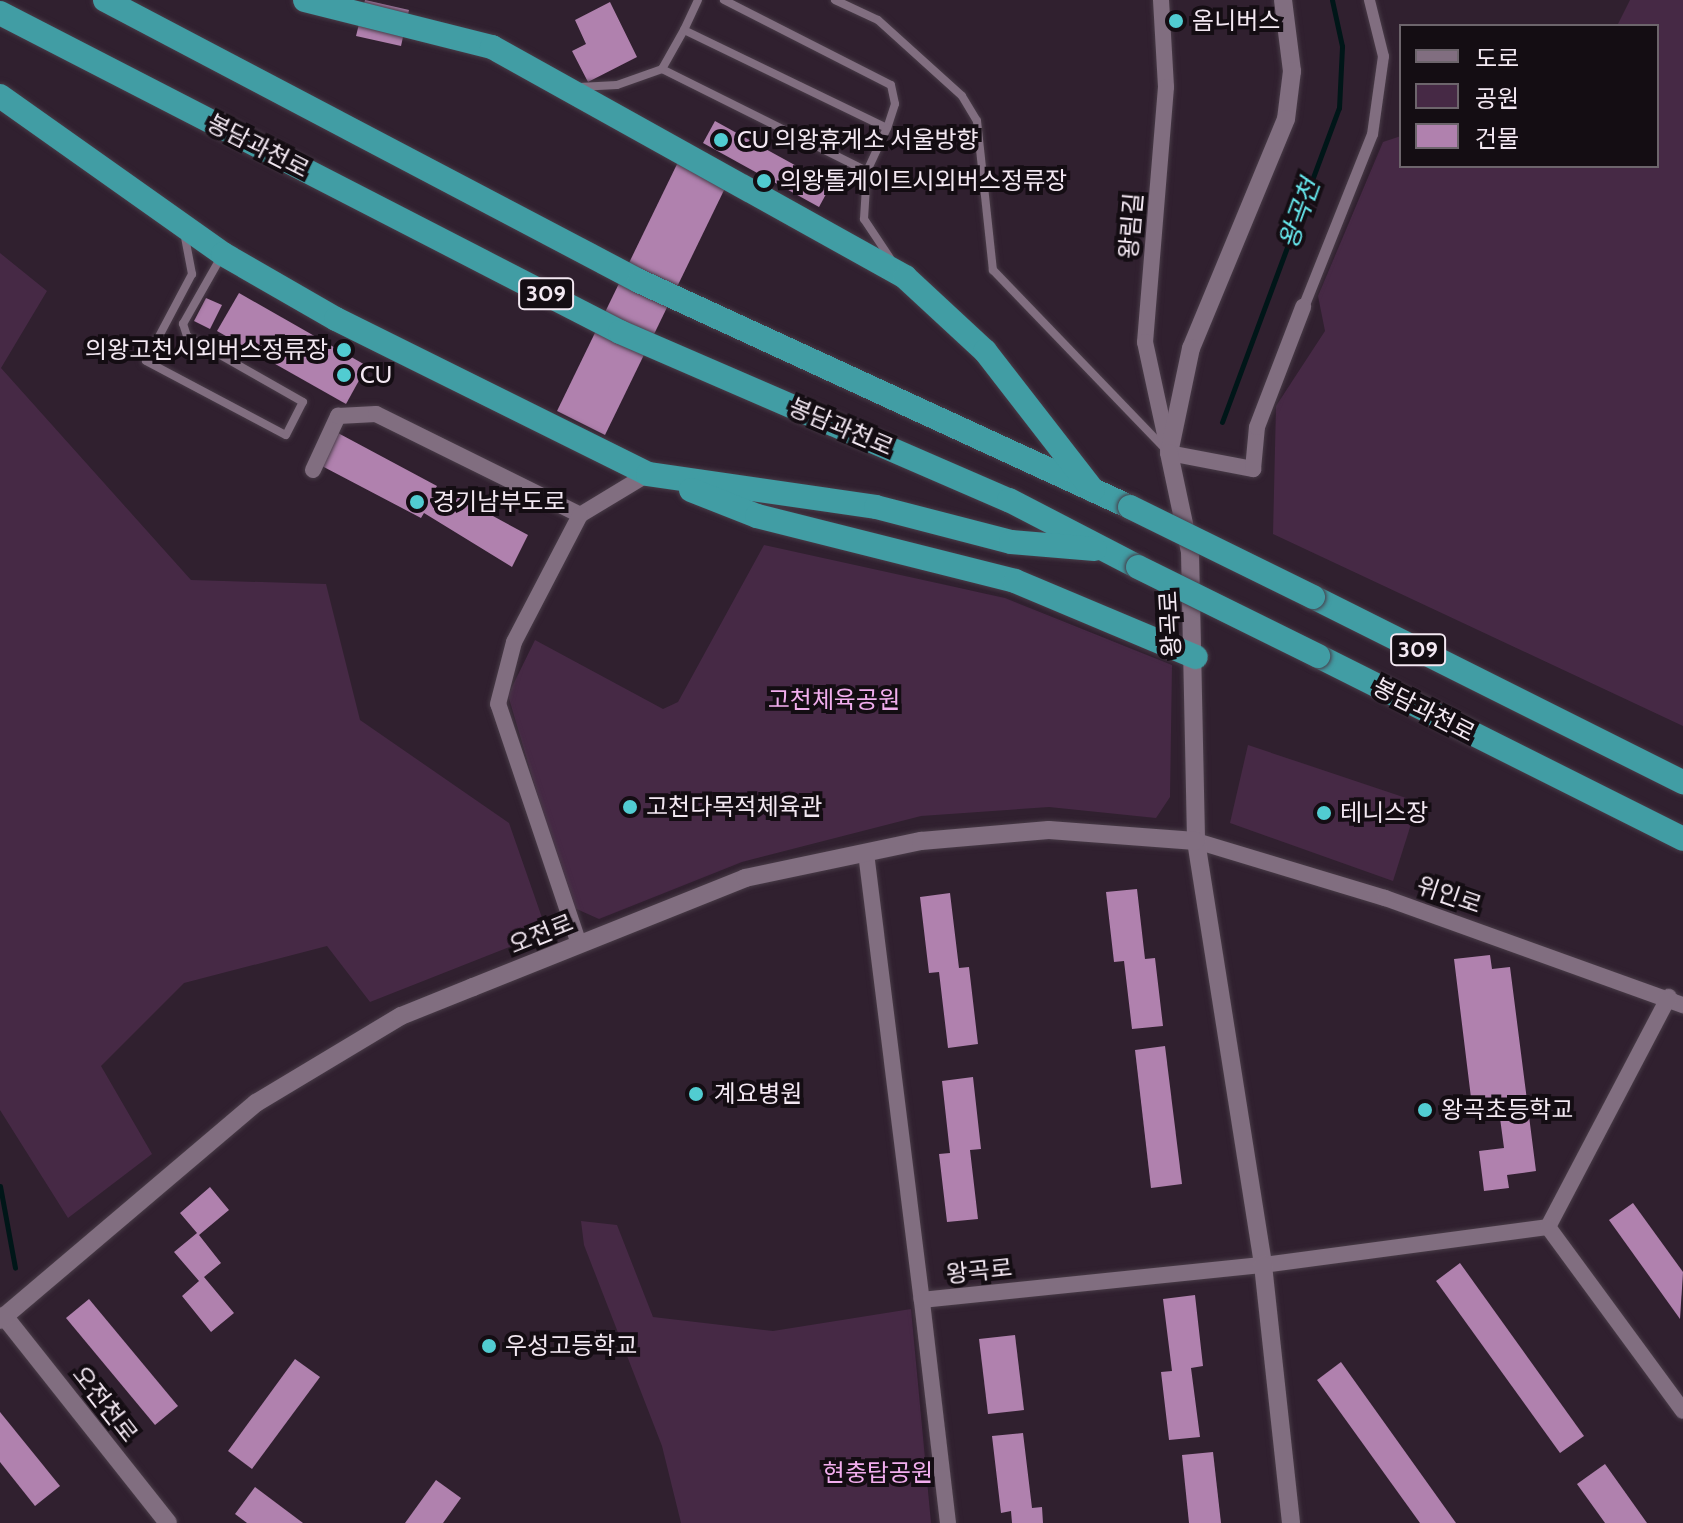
<!DOCTYPE html>
<meta charset="utf-8">
<style>
body{margin:0}
#map{position:relative;width:1683px;height:1523px;overflow:hidden;background:#30202f;font-family:Cabin,"Noto Sans KR",sans-serif}
div>[style]{position:absolute}
.green>*{inset:0;background:#462945}
.stream>*{height:5px;margin:-2.5px;padding:0 2.5px;transform-origin:2.5px;border-radius:2.5px;background:#001618}
.building>*{inset:0;background:#b081ae}
.roads{filter:drop-shadow(0 0 2px #483b47) drop-shadow(0 0 2px #483b47)}
.service>*{height:8px;margin:-4px;padding:0 4px;transform-origin:4px;border-radius:4px;background:#816e80}
.pedestrian>*{height:11px;margin:-5.5px;padding:0 5.5px;transform-origin:5.5px;border-radius:5.5px;background:#816e80}
.minor>*{height:16px;margin:-8px;padding:0 8px;transform-origin:8px;border-radius:8px;background:#816e80}
.tertiary>*{height:18px;margin:-9px;padding:0 9px;transform-origin:9px;border-radius:9px;background:#816e80}
.trunk>*{height:24px;margin:-12px;padding:0 12px;transform-origin:12px;border-radius:12px;background:#419da4}
.bridges{filter:drop-shadow(0 0 2px #483b47) drop-shadow(0 0 2px #483b47)}
.trunk-bridge>*{height:24px;margin:-12px;padding:0 12px;transform-origin:12px;border-radius:12px;background:#419da4}
.dots>*{width:22px;height:22px;translate:-50% -50%;box-sizing:border-box;border:4px solid #140d13;border-radius:50%}
span{translate:-50% -50%;white-space:nowrap;text-align:center;line-height:1.15;-webkit-text-stroke:8px #140d13;paint-order:stroke}
.shield-label span{padding:2px 6px;background:#140d13;border:2px solid;border-radius:6px;-webkit-text-stroke-width:0}
.shield-label{font-size:22px;color:#f3e8f2;font-weight:700}
.poi-label{font-size:24px;color:#f3e8f2}
.left{translate:0 -50%;text-align:left}
.right{translate:-100% -50%;text-align:right}
.street-label{font-size:24px;color:#f3e8f2}
.park-label{font-size:24px;color:#f2aeee}
.water-label{font-size:26px;color:#67eaef;font-style:italic}
.legend{position:absolute;left:1399px;top:24px;width:260px;height:144px;box-sizing:border-box;background:#140d13;border:2px solid #6d656c;margin:0;padding:10px 14px;list-style:none;font-size:24px;color:#f3e8f2}
.legend li{display:flex;align-items:center;gap:16px;height:40px}
.legend b{width:40px;border:2px solid #6d656c}
</style>
<div id="map">
<div class="green">
<div style="clip-path:polygon(1630px 0,1683px 0,1683px 726px,1273px 534px,1276px 406px,1325px 331px,1318px 296px,1383px 142px,1401px 136px,1401px 166px,1657px 166px,1657px 26px,1617px 26px)"></div>
<div style="clip-path:polygon(0 253px,47px 291px,1px 368px,191px 580px,326px 584px,360px 720px,509px 823px,547px 932px,370px 1002px,327px 946px,184px 983px,101px 1066px,152px 1154px,68px 1218px,0 1110px)"></div>
<div style="clip-path:polygon(764px 545px,1005px 598px,1172px 665px,1170px 797px,1156px 818px,1049px 807px,921px 816px,742px 862px,599px 919px,570px 906px,508px 695px,535px 640px,663px 709px,678px 702px)"></div>
<div style="clip-path:polygon(1248px 745px,1418px 802px,1393px 881px,1230px 823px)"></div>
<div style="clip-path:polygon(581px 1221px,617px 1225px,653px 1317px,773px 1331px,911px 1309px,931px 1523px,681px 1523px,662px 1446px,584px 1245px)"></div>
</div>
<div class="stream">
<div style="left:1222px;top:422px;width:335px;rotate:-69.6deg"></div>
<div style="left:1339px;top:108px;width:62px;rotate:-87.2deg"></div>
<div style="left:1342px;top:46px;width:47px;rotate:-102.3deg"></div>
<div style="left:0;top:1186px;width:83px;rotate:79.6deg"></div>
</div>
<div class="building">
<div style="clip-path:polygon(365px 0,409px 10px,401px 46px,356px 36px)"></div>
<div style="clip-path:polygon(610px 2px,637px 57px,588px 82px,572px 51px,586px 44px,575px 20px)"></div>
<div style="clip-path:polygon(715px 121px,831px 185px,819px 207px,703px 143px)"></div>
<div style="clip-path:polygon(680px 158px,728px 182px,605px 435px,557px 411px)"></div>
<div style="clip-path:polygon(239px 293px,367px 366px,346px 404px,217px 331px)"></div>
<div style="clip-path:polygon(206px 298px,222px 305px,210px 329px,194px 321px)"></div>
<div style="clip-path:polygon(338px 433px,437px 486px,432px 495px,453px 506px,458px 497px,528px 535px,512px 567px,424px 513px,421px 518px,320px 465px)"></div>
<div style="clip-path:polygon(1137px 889px,1145px 959px,1155px 958px,1163px 1026px,1132px 1029px,1124px 961px,1114px 962px,1106px 892px)"></div>
<div style="clip-path:polygon(950px 893px,959px 968px,969px 967px,978px 1044px,948px 1048px,939px 972px,929px 973px,920px 897px)"></div>
<div style="clip-path:polygon(1490px 955px,1492px 969px,1510px 967px,1536px 1171px,1507px 1175px,1509px 1188px,1484px 1191px,1479px 1151px,1504px 1148px,1498px 1103px,1472px 1106px,1454px 959px)"></div>
<div style="clip-path:polygon(1165px 1046px,1182px 1184px,1151px 1188px,1135px 1050px)"></div>
<div style="clip-path:polygon(973px 1077px,981px 1149px,970px 1150px,978px 1219px,947px 1222px,939px 1154px,950px 1153px,942px 1081px)"></div>
<div style="clip-path:polygon(210px 1187px,229px 1210px,199px 1235px,221px 1263px,204px 1277px,234px 1313px,211px 1332px,182px 1296px,199px 1281px,174px 1252px,197px 1233px,180px 1213px)"></div>
<div style="clip-path:polygon(1633px 1203px,1683px 1272px,1680px 1319px,1609px 1220px)"></div>
<div style="clip-path:polygon(1460px 1263px,1584px 1436px,1560px 1453px,1436px 1281px)"></div>
<div style="clip-path:polygon(1195px 1295px,1203px 1366px,1191px 1368px,1200px 1437px,1169px 1440px,1161px 1372px,1172px 1371px,1163px 1299px)"></div>
<div style="clip-path:polygon(89px 1299px,178px 1406px,155px 1425px,66px 1318px)"></div>
<div style="clip-path:polygon(1015px 1335px,1024px 1410px,988px 1414px,979px 1339px)"></div>
<div style="clip-path:polygon(295px 1359px,320px 1377px,252px 1469px,228px 1451px)"></div>
<div style="clip-path:polygon(1341px 1362px,1456px 1523px,1420px 1523px,1317px 1380px)"></div>
<div style="clip-path:polygon(0 1412px,60px 1486px,35px 1506px,0 1462px)"></div>
<div style="clip-path:polygon(1023px 1433px,1032px 1508px,1042px 1507px,1043px 1523px,1012px 1523px,1011px 1511px,1001px 1513px,992px 1436px)"></div>
<div style="clip-path:polygon(1213px 1452px,1221px 1523px,1189px 1523px,1182px 1455px)"></div>
<div style="clip-path:polygon(1605px 1464px,1647px 1523px,1605px 1523px,1577px 1484px)"></div>
<div style="clip-path:polygon(436px 1480px,461px 1498px,443px 1523px,405px 1523px)"></div>
<div style="clip-path:polygon(255px 1487px,303px 1523px,247px 1523px,235px 1514px)"></div>
</div>
<div class="roads">
<div class="service">
<div style="left:724px;top:0;width:187px;rotate:27deg"></div>
<div style="left:891px;top:85px;width:19px;rotate:78deg"></div>
<div style="left:895px;top:104px;width:25px;rotate:108deg"></div>
<div style="left:835px;top:0;width:47px;rotate:24.9deg"></div>
<div style="left:878px;top:20px;width:113px;rotate:42.1deg"></div>
<div style="left:962px;top:96px;width:29px;rotate:59deg"></div>
<div style="left:977px;top:121px;width:150px;rotate:83.9deg"></div>
<div style="left:993px;top:270px;width:250px;rotate:46.1deg"></div>
<div style="left:684px;top:30px;width:33px;rotate:-65deg"></div>
<div style="left:662px;top:69px;width:229px;rotate:26.5deg"></div>
<div style="left:579px;top:87px;width:38px;rotate:-3deg"></div>
<div style="left:617px;top:85px;width:48px;rotate:-19.6deg"></div>
<div style="left:662px;top:69px;width:45px;rotate:-60.6deg"></div>
<div style="left:684px;top:30px;width:225px;rotate:25.8deg"></div>
<div style="left:887px;top:128px;width:47px;rotate:114.9deg"></div>
<div style="left:867px;top:171px;width:48px;rotate:93.6deg"></div>
<div style="left:864px;top:219px;width:47px;rotate:56.3deg"></div>
<div style="left:184px;top:232px;width:43px;rotate:79.2deg"></div>
<div style="left:192px;top:274px;width:98px;rotate:117.9deg"></div>
<div style="left:146px;top:361px;width:158px;rotate:27.9deg"></div>
<div style="left:286px;top:435px;width:37px;rotate:-63deg"></div>
<div style="left:303px;top:402px;width:133px;rotate:-150.4deg"></div>
<div style="left:187px;top:336px;width:13px;rotate:-108deg"></div>
<div style="left:183px;top:324px;width:77px;rotate:-60.4deg"></div>
</div>
<div class="pedestrian">
<div style="left:1303px;top:307px;width:186px;rotate:-68.3deg"></div>
<div style="left:1372px;top:134px;width:79px;rotate:-82deg"></div>
<div style="left:1383px;top:56px;width:58px;rotate:-104deg"></div>
</div>
<div class="minor">
<div style="left:1161px;top:0;width:87px;rotate:86.7deg"></div>
<div style="left:1166px;top:87px;width:256px;rotate:94.7deg"></div>
<div style="left:1145px;top:342px;width:114px;rotate:77.8deg"></div>
<div style="left:1169px;top:453px;width:86px;rotate:10.8deg"></div>
<div style="left:1253px;top:469px;width:42px;rotate:-84.6deg"></div>
<div style="left:1257px;top:427px;width:129px;rotate:-69deg"></div>
<div style="left:313px;top:470px;width:60px;rotate:-65.2deg"></div>
<div style="left:338px;top:416px;width:38px;rotate:-3deg"></div>
<div style="left:376px;top:414px;width:228px;rotate:26.3deg"></div>
<div style="left:580px;top:515px;width:79px;rotate:-31.1deg"></div>
<div style="left:1196px;top:841px;width:197px;rotate:16.8deg"></div>
<div style="left:1385px;top:898px;width:317px;rotate:19.8deg"></div>
<div style="left:866px;top:853px;width:450px;rotate:82.9deg"></div>
<div style="left:579px;top:944px;width:253px;rotate:-108.6deg"></div>
<div style="left:498px;top:704px;width:64px;rotate:-75.5deg"></div>
<div style="left:514px;top:642px;width:143px;rotate:-62.5deg"></div>
<div style="left:1548px;top:1227px;width:260px;rotate:-62.3deg"></div>
<div style="left:948px;top:1523px;width:225px;rotate:-96.7deg"></div>
<div style="left:922px;top:1300px;width:343px;rotate:-5.9deg"></div>
<div style="left:1263px;top:1265px;width:288px;rotate:-7.6deg"></div>
<div style="left:1548px;top:1227px;width:228px;rotate:53.7deg"></div>
</div>
<div class="tertiary">
<div style="left:1283px;top:0;width:72px;rotate:82.8deg"></div>
<div style="left:1292px;top:71px;width:48px;rotate:97.1deg"></div>
<div style="left:1286px;top:119px;width:248px;rotate:112.5deg"></div>
<div style="left:1191px;top:348px;width:107px;rotate:101.8deg"></div>
<div style="left:1169px;top:453px;width:101px;rotate:78deg"></div>
<div style="left:1190px;top:552px;width:289px;rotate:88.8deg"></div>
<div style="left:1196px;top:841px;width:429px;rotate:81deg"></div>
<div style="left:1263px;top:1265px;width:260px;rotate:83.8deg"></div>
<div style="left:4px;top:1316px;width:264px;rotate:51.6deg"></div>
<div style="left:0;top:1320px;width:336px;rotate:-40.3deg"></div>
<div style="left:256px;top:1103px;width:169px;rotate:-31deg"></div>
<div style="left:401px;top:1016px;width:78px;rotate:-21.9deg"></div>
<div style="left:473px;top:987px;width:293px;rotate:-21.8deg"></div>
<div style="left:745px;top:878px;width:180px;rotate:-11.9deg"></div>
<div style="left:921px;top:841px;width:128px;rotate:-4.9deg"></div>
<div style="left:1049px;top:830px;width:147px;rotate:4.3deg"></div>
</div>
<div class="trunk">
<div style="left:105px;top:0;width:603px;rotate:27.75deg"></div>
<div style="left:639px;top:281px;width:541px;rotate:24.72deg"></div>
<div style="left:305px;top:0;width:193px;rotate:14.1deg"></div>
<div style="left:492px;top:47px;width:473px;rotate:29.1deg"></div>
<div style="left:905px;top:277px;width:109px;rotate:42.8deg"></div>
<div style="left:985px;top:351px;width:176px;rotate:52.2deg"></div>
<div style="left:0;top:13px;width:697px;rotate:27.23deg"></div>
<div style="left:620px;top:332px;width:424px;rotate:23.4deg"></div>
<div style="left:1009px;top:500px;width:145px;rotate:27.4deg"></div>
<div style="left:0;top:96px;width:273px;rotate:35.3deg"></div>
<div style="left:223px;top:254px;width:130px;rotate:29.9deg"></div>
<div style="left:336px;top:319px;width:348px;rotate:26.4deg"></div>
<div style="left:648px;top:474px;width:230px;rotate:8.2deg"></div>
<div style="left:876px;top:507px;width:139px;rotate:14.5deg"></div>
<div style="left:1011px;top:542px;width:84px;rotate:4.8deg"></div>
<div style="left:691px;top:490px;width:71px;rotate:21.5deg"></div>
<div style="left:757px;top:516px;width:266px;rotate:14.1deg"></div>
<div style="left:1015px;top:581px;width:196px;rotate:22.8deg"></div>
<div style="left:1313px;top:597px;width:414px;rotate:26.6deg"></div>
<div style="left:1318px;top:656px;width:408px;rotate:26.6deg"></div>
</div>
</div>
<div class="bridges">
<div class="trunk-bridge">
<div style="left:1130px;top:507px;width:204px;rotate:26.2deg"></div>
<div style="left:1138px;top:567px;width:201px;rotate:26.3deg"></div>
</div>
</div>
<div class="dots">
<div style="left:1176px;top:21px;background:#51ccd1"></div>
<div style="left:721px;top:140px;background:#51ccd1"></div>
<div style="left:764px;top:181px;background:#51ccd1"></div>
<div style="left:344px;top:350px;background:#51ccd1"></div>
<div style="left:344px;top:375px;background:#51ccd1"></div>
<div style="left:417px;top:502px;background:#51ccd1"></div>
<div style="left:630px;top:807px;background:#51ccd1"></div>
<div style="left:1324px;top:813px;background:#51ccd1"></div>
<div style="left:696px;top:1094px;background:#51ccd1"></div>
<div style="left:1425px;top:1110px;background:#51ccd1"></div>
<div style="left:489px;top:1346px;background:#51ccd1"></div>
</div>
<div class="shield-label">
<span style="left:546px;top:294px">309</span>
<span style="left:1418px;top:650px">309</span>
</div>
<div class="poi-label">
<span class="left" style="left:1192px;top:21px">옴니버스</span>
<span class="left" style="left:737px;top:140px">CU 의왕휴게소 서울방향</span>
<span class="left" style="left:780px;top:181px">의왕톨게이트시외버스정류장</span>
<span class="right" style="left:328px;top:350px">의왕고천시외버스정류장</span>
<span class="left" style="left:360px;top:375px">CU</span>
<span class="left" style="left:433px;top:502px">경기남부도로</span>
<span class="left" style="left:646px;top:807px">고천다목적체육관</span>
<span class="left" style="left:1340px;top:813px">테니스장</span>
<span class="left" style="left:714px;top:1094px">계요병원</span>
<span class="left" style="left:1441px;top:1110px">왕곡초등학교</span>
<span class="left" style="left:505px;top:1346px">우성고등학교</span>
</div>
<div class="street-label">
<span style="left:258px;top:146px;rotate:27deg">봉담과천로</span>
<span style="left:1131px;top:226px;rotate:-85deg">왕림길</span>
<span style="left:841px;top:427px;rotate:23deg">봉담과천로</span>
<span style="left:1170px;top:624px;rotate:-93deg">왕곡로</span>
<span style="left:1424px;top:710px;rotate:27deg">봉담과천로</span>
<span style="left:1449px;top:895px;rotate:19deg">위인로</span>
<span style="left:541px;top:934px;rotate:-22deg">오전로</span>
<span style="left:979px;top:1271px;rotate:-6deg">왕곡로</span>
<span style="left:105px;top:1404px;rotate:52deg">오전천로</span>
</div>
<div class="park-label">
<span style="left:834px;top:700px">고천체육공원</span>
<span style="left:878px;top:1473px">현충탑공원</span>
</div>
<div class="water-label">
<span style="left:1300px;top:214px;rotate:-70deg">왕곡천</span>
</div>
<ul class="legend">
<li><b style="height:10px;background:#816e80"></b>도로</li>
<li><b style="height:22px;background:#462945"></b>공원</li>
<li><b style="height:22px;background:#b081ae"></b>건물</li>
</ul>
</div>
